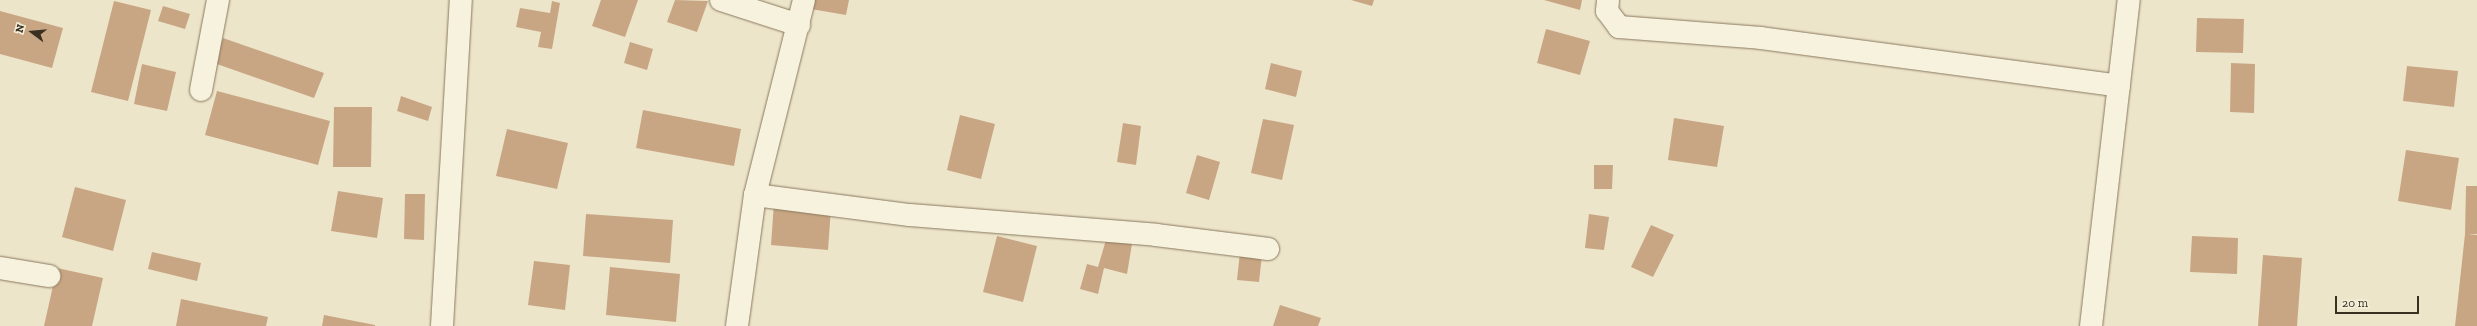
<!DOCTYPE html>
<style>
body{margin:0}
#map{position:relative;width:2477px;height:326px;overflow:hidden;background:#ede5ca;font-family:"Zilla Slab",serif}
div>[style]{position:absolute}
.building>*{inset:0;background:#c8a683}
.roads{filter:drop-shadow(0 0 1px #89795f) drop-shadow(0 0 1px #89795f)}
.minor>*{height:22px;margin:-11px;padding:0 11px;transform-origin:11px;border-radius:11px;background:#f7f2de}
.tertiary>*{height:22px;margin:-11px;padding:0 11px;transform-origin:11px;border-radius:11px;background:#f7f2de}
span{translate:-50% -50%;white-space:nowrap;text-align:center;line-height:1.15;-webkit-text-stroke:3.5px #f4efda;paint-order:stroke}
.north{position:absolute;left:12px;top:12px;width:40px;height:40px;-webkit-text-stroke:3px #f4efda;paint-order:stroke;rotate:286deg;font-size:11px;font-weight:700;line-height:16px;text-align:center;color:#3a3022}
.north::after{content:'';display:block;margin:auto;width:14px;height:18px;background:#3a3022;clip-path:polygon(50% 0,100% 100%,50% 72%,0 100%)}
.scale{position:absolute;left:2335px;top:296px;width:84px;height:18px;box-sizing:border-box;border:2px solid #3a3022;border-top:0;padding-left:5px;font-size:12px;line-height:14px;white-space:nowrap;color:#3a3022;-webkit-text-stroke:3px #f4efda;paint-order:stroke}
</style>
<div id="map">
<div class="building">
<div style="clip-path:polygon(601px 0,638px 0,625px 37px,592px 26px)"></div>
<div style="clip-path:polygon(675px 0,708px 1px,697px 32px,667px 22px)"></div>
<div style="clip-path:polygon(807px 0,849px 0,846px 15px,805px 8px)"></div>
<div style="clip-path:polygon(1351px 0,1374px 0,1372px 6px)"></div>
<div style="clip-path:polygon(1544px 0,1582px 0,1580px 10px)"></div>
<div style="clip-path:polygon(114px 1px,151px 10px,128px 101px,91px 92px)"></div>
<div style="clip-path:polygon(552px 1px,560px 3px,552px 49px,538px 47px,541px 32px,516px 27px,520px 8px,550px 13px)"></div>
<div style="clip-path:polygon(163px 6px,190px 14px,185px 29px,158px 21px)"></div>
<div style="clip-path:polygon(0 11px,63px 28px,52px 68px,0 54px)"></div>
<div style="clip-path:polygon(2197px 18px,2244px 19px,2243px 53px,2196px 52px)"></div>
<div style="clip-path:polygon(1546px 29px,1590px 41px,1580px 75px,1537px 63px)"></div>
<div style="clip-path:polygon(223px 38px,324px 73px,314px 98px,214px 63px)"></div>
<div style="clip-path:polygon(630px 42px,653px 49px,647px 70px,624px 63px)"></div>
<div style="clip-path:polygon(1271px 63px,1302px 71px,1296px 97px,1265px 89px)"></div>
<div style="clip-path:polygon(2231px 63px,2255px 64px,2254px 113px,2230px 112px)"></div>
<div style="clip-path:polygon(142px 64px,176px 72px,167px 111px,134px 104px)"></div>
<div style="clip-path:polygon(2407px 66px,2458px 71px,2454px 107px,2403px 101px)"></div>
<div style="clip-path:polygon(217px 91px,330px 121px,318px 165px,205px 135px)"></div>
<div style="clip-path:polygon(401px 96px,432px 107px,428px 121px,397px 111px)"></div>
<div style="clip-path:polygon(334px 107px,372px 107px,371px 167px,333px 167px)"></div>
<div style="clip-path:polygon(643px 110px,741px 129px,734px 166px,636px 148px)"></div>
<div style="clip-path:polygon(960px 115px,995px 124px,981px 179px,947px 170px)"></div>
<div style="clip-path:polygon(1674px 118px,1724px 126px,1717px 167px,1668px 160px)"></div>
<div style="clip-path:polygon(1263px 119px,1294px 125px,1282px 180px,1251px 173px)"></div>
<div style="clip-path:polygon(1123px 123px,1141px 126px,1136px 165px,1117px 162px)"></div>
<div style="clip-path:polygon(507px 129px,568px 143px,557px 189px,496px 176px)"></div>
<div style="clip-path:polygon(2406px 150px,2459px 158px,2451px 210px,2398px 201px)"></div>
<div style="clip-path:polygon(1197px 155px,1220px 162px,1209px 200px,1186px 193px)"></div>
<div style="clip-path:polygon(1594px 165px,1613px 165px,1612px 189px,1594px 189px)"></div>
<div style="clip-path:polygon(2466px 186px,2477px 186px,2477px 234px,2468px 234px,2477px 235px,2477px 326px,2455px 326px,2465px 234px)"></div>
<div style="clip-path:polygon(75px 187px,126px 200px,113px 251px,62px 237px)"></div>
<div style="clip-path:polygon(338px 191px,383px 198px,377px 238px,331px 231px)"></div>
<div style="clip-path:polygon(405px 194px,425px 194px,424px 240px,404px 239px)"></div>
<div style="clip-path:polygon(774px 203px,831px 208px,828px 250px,771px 245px)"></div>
<div style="clip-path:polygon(586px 214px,673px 220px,670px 263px,583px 256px)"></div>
<div style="clip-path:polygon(1589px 214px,1609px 217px,1604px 250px,1585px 248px)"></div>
<div style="clip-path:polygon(1651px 225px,1674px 235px,1653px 277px,1631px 267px)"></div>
<div style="clip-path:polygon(1108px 233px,1133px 238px,1127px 274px,1104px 268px,1098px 294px,1080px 289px,1087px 264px,1098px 267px)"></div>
<div style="clip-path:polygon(997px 236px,1037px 246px,1023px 302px,983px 292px)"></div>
<div style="clip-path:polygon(2192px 236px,2238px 238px,2237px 274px,2190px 272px)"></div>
<div style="clip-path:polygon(152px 252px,201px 263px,197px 281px,148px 269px)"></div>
<div style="clip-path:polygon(1240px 252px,1262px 255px,1259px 282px,1237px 280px)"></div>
<div style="clip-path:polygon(2263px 255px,2302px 258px,2297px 326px,2258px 326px)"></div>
<div style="clip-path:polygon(534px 261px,570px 265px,565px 310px,528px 305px)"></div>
<div style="clip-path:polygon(610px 267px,680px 274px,676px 322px,606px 315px)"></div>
<div style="clip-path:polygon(57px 268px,103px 278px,92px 326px,44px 326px)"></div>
<div style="clip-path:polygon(181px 299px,268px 317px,266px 326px,176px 326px)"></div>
<div style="clip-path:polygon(1280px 305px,1321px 318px,1318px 326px,1273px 326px)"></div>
<div style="clip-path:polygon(324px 315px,375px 325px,375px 326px,322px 326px)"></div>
</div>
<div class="roads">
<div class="minor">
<div style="left:721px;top:0;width:82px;rotate:17.8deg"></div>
<div style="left:1608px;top:0;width:11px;rotate:95deg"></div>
<div style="left:1607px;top:11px;width:20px;rotate:53deg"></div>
<div style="left:1619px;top:27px;width:142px;rotate:4.4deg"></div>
<div style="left:1761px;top:38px;width:361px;rotate:7.6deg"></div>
<div style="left:201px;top:90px;width:92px;rotate:-79.3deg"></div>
<div style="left:755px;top:195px;width:156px;rotate:7.4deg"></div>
<div style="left:910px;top:215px;width:247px;rotate:4.6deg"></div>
<div style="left:1156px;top:235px;width:113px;rotate:7.1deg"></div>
<div style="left:0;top:268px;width:50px;rotate:9.3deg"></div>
<div style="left:442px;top:326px;width:327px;rotate:-86.7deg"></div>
<div style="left:737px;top:326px;width:132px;rotate:-82.2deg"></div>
<div style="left:755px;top:195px;width:201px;rotate:-75.9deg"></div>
</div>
<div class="tertiary">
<div style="left:2091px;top:326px;width:328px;rotate:-83.4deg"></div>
</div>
</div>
<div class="north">N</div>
<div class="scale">20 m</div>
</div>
